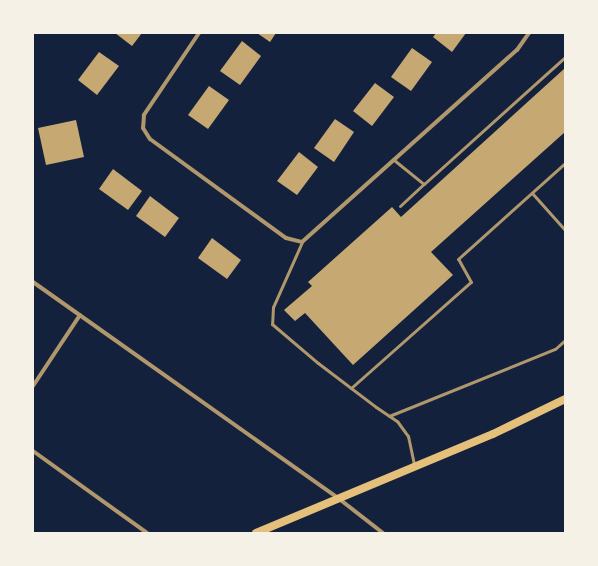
<!DOCTYPE html>
<style>
body{margin:0}
#map{position:relative;width:598px;height:566px;overflow:hidden;background:#14213d;font-family:"Roboto Condensed",sans-serif}
div>[style]{position:absolute}
.building>*{inset:0;background:#c6a872}
.service>*{height:3px;margin:-1.5px;padding:0 1.5px;transform-origin:1.5px;border-radius:1.5px;background:#b1986c}
.minor>*{height:4px;margin:-2px;padding:0 2px;transform-origin:2px;border-radius:2px;background:#b1986c}
.secondary>*{height:8px;margin:-4px;padding:0 4px;transform-origin:4px;border-radius:4px;background:#e5c07b}
span{translate:-50% -50%;white-space:nowrap;text-align:center;line-height:1.15;-webkit-text-stroke:4px #f6f1e7;paint-order:stroke}
.frame{position:absolute;inset:0;border:34px solid #f6f1e7;pointer-events:none}
</style>
<div id="map">
<div class="building">
<div style="clip-path:polygon(115px 33px,142px 33px,132px 46px)"></div>
<div style="clip-path:polygon(257px 33px,276px 33px,270px 42px)"></div>
<div style="clip-path:polygon(436px 33px,466px 33px,452px 52px,433px 37px)"></div>
<div style="clip-path:polygon(242px 41px,261px 56px,240px 85px,220px 71px)"></div>
<div style="clip-path:polygon(412px 48px,432px 62px,411px 91px,391px 77px)"></div>
<div style="clip-path:polygon(99px 52px,119px 66px,97px 95px,78px 80px)"></div>
<div style="clip-path:polygon(565px 68px,565px 132px,431px 252px,453px 275px,353px 365px,305px 313px,295px 321px,284px 310px,312px 286px,308px 282px,392px 207px,401px 217px)"></div>
<div style="clip-path:polygon(375px 83px,394px 97px,372px 126px,353px 111px)"></div>
<div style="clip-path:polygon(209px 86px,229px 100px,208px 129px,188px 115px)"></div>
<div style="clip-path:polygon(335px 119px,354px 132px,334px 162px,314px 148px)"></div>
<div style="clip-path:polygon(76px 120px,84px 157px,46px 165px,38px 128px)"></div>
<div style="clip-path:polygon(299px 152px,318px 167px,297px 195px,277px 181px)"></div>
<div style="clip-path:polygon(113px 169px,142px 191px,128px 210px,99px 189px)"></div>
<div style="clip-path:polygon(150px 196px,179px 218px,165px 237px,136px 216px)"></div>
<div style="clip-path:polygon(212px 238px,241px 260px,227px 279px,198px 258px)"></div>
</div>
<div class="service">
<div style="left:394px;top:160px;width:38px;rotate:39deg"></div>
<div style="left:424px;top:184px;width:190px;rotate:-42deg"></div>
<div style="left:532px;top:193px;width:50px;rotate:48.3deg"></div>
<div style="left:400px;top:206px;width:33px;rotate:-43deg"></div>
<div style="left:302px;top:242px;width:71px;rotate:114deg"></div>
<div style="left:273px;top:307px;width:17px;rotate:93deg"></div>
<div style="left:272px;top:324px;width:60px;rotate:40.3deg"></div>
<div style="left:318px;top:363px;width:73px;rotate:37.2deg"></div>
<div style="left:376px;top:407px;width:25px;rotate:34deg"></div>
<div style="left:397px;top:421px;width:19px;rotate:54deg"></div>
<div style="left:408px;top:436px;width:30px;rotate:78deg"></div>
<div style="left:351px;top:388px;width:160px;rotate:-41.5deg"></div>
<div style="left:471px;top:282px;width:26px;rotate:-119deg"></div>
<div style="left:458px;top:259px;width:144px;rotate:-41.9deg"></div>
<div style="left:389px;top:416px;width:179px;rotate:-22deg"></div>
<div style="left:555px;top:349px;width:13px;rotate:-42deg"></div>
</div>
<div class="minor">
<div style="left:199px;top:33px;width:99px;rotate:123.9deg"></div>
<div style="left:144px;top:115px;width:13px;rotate:94deg"></div>
<div style="left:143px;top:128px;width:13px;rotate:58deg"></div>
<div style="left:150px;top:139px;width:168px;rotate:36.1deg"></div>
<div style="left:286px;top:238px;width:16px;rotate:14deg"></div>
<div style="left:302px;top:242px;width:288px;rotate:-41.8deg"></div>
<div style="left:517px;top:50px;width:21px;rotate:-55deg"></div>
<div style="left:33px;top:282px;width:374px;rotate:35.3deg"></div>
<div style="left:338px;top:498px;width:57px;rotate:37.9deg"></div>
<div style="left:33px;top:386px;width:85px;rotate:-56.5deg"></div>
<div style="left:33px;top:451px;width:140px;rotate:35.7deg"></div>
</div>
<div class="secondary">
<div style="left:256px;top:533px;width:257px;rotate:-22.7deg"></div>
<div style="left:493px;top:434px;width:80px;rotate:-25.9deg"></div>
</div>
<div class="frame"></div>
</div>
